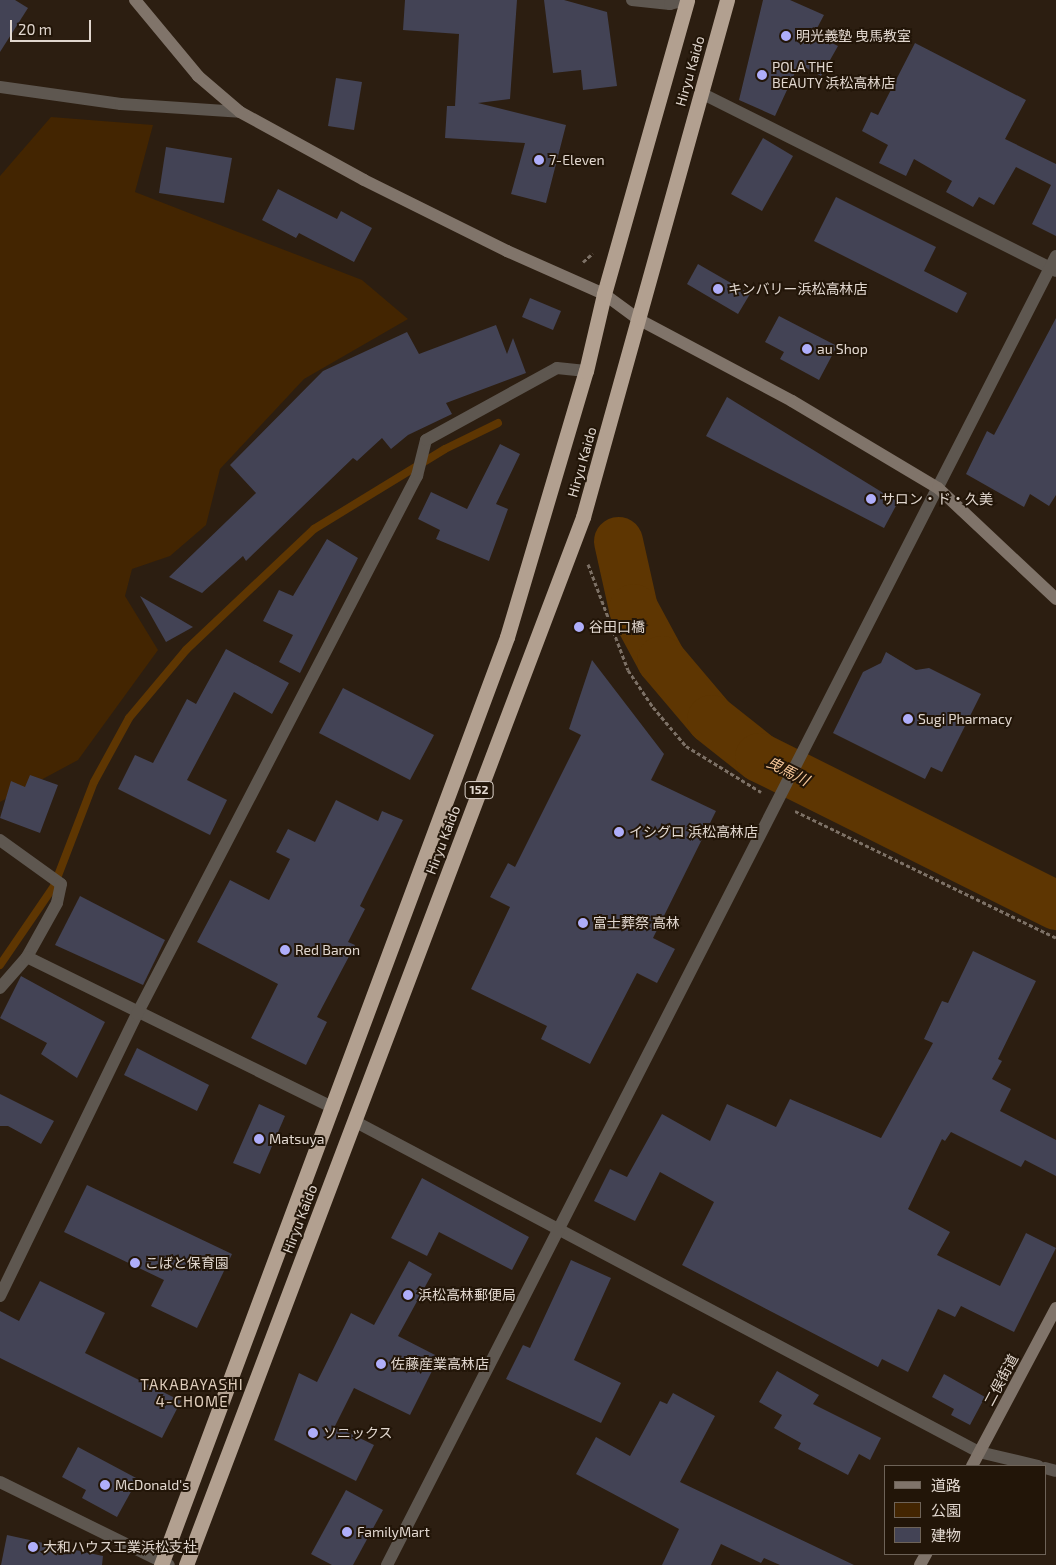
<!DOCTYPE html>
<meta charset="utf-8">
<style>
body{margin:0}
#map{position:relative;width:1056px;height:1565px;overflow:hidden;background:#2c1e11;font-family:"Exo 2","Noto Sans JP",sans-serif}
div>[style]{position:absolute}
.green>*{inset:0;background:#432501}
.stream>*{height:8px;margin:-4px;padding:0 4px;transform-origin:4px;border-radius:4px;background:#5e3602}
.river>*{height:49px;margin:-24.5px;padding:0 24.5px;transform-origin:24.5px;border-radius:24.5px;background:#5e3602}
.building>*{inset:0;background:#434355}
.path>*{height:3px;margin-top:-1.5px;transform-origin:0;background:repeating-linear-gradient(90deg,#7d7166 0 4px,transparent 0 6.5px)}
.street>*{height:12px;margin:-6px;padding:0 6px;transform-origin:6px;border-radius:6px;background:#5e5750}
.secondary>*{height:12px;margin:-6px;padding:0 6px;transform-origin:6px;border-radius:6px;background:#80746a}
.highway>*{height:15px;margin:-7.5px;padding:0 7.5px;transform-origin:7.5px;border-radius:7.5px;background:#b2a090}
.dots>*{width:14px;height:14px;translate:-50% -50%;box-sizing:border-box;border:2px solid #221508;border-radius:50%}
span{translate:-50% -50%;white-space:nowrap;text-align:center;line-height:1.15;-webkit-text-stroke:4px #221508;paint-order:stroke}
.shield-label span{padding:1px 4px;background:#221508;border:1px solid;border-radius:4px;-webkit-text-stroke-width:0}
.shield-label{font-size:12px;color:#e1d7cf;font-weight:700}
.poi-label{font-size:14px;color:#e1d7cf}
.left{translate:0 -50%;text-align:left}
.street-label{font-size:14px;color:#e1d7cf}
.water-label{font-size:15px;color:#f4c598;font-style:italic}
.neighbourhood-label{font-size:15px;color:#deccbb;letter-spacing:1px}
.legend{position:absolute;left:884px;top:1465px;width:162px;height:90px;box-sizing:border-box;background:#221508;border:1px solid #6e6358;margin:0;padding:6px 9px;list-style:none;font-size:15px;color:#e1d7cf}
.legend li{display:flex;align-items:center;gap:10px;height:25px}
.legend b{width:25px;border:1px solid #6e6358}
.scale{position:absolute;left:10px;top:20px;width:81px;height:22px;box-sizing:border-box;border:2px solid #e1d7cf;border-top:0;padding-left:6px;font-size:15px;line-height:18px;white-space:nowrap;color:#e1d7cf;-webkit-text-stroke:4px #221508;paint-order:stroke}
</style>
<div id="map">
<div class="green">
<div style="clip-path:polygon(51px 117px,153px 125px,135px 192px,362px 280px,408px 319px,304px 379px,220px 469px,206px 525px,170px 556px,132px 569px,125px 596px,158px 650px,78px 760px,0 802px,0 176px)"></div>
</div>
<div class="stream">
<div style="left:0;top:965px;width:96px;rotate:-55.6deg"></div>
<div style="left:54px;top:886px;width:111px;rotate:-69deg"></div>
<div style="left:94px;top:782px;width:73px;rotate:-61.3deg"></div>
<div style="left:129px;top:718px;width:89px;rotate:-50deg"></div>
<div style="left:186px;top:650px;width:176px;rotate:-43.4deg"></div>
<div style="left:314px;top:529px;width:153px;rotate:-31.4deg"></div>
<div style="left:445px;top:449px;width:59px;rotate:-26.1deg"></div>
</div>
<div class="river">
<div style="left:618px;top:541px;width:69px;rotate:77.4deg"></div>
<div style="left:633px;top:608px;width:59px;rotate:61.7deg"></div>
<div style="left:661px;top:660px;width:77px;rotate:49.7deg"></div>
<div style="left:711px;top:719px;width:61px;rotate:38.4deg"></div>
<div style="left:759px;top:757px;width:332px;rotate:26.5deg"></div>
</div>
<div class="building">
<div style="clip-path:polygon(0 0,15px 0,28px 8px,0 52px)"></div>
<div style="clip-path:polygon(405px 0,517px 0,510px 99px,478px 103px,566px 125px,546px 203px,511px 194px,525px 143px,445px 138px,447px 106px,455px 106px,459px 34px,403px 30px)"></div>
<div style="clip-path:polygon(544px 0,564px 0,607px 12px,617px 86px,583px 90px,581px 70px,553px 73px)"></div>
<div style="clip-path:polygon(763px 0,790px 0,824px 15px,814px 34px,838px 46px,821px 76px,799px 64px,775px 116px,739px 100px)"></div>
<div style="clip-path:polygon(915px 43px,1026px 100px,1005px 139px,1056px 164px,1056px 236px,1032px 224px,1051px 185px,1016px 167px,994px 205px,979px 197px,973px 207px,946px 192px,952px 181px,914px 159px,906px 176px,879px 163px,888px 145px,862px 131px,871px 112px,878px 115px)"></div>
<div style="clip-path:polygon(336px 78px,362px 82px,354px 130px,328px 126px)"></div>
<div style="clip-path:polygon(763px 138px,793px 156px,762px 211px,731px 194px)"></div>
<div style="clip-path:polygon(166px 147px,232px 158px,224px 203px,159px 193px)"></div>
<div style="clip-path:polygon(278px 189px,337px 219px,341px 211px,372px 228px,354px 262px,299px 233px,296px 238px,262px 220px)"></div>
<div style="clip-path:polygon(836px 197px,936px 247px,924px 271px,967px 293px,957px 313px,814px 241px)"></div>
<div style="clip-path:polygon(698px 264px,750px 294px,738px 314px,687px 284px)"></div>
<div style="clip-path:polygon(530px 298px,561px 311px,553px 330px,522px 317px)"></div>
<div style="clip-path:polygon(779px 316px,837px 346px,819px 380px,780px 359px,784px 352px,765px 342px)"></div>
<div style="clip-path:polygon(1056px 318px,1056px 495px,1049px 506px,1030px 494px,1024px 507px,966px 474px,987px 431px,994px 435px)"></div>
<div style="clip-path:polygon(496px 325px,507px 354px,513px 338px,526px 373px,446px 403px,452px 414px,408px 435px,391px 449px,382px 438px,357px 461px,353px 458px,246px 561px,243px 556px,202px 593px,169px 577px,256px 493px,230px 465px,323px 371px,407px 332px,419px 354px)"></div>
<div style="clip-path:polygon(727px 397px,898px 502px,884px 528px,706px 436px)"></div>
<div style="clip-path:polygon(500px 444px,520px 454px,496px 504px,508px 509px,489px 561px,436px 539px,440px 530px,418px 519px,431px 492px,467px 509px)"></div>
<div style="clip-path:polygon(327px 539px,358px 558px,300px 673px,279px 662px,293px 635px,263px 621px,279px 590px,293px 596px)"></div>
<div style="clip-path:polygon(140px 596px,193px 627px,166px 642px)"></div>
<div style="clip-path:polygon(226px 649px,289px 683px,272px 714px,234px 692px,187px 780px,227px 800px,210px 835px,118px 789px,135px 755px,153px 763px,187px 699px,196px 704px)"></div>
<div style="clip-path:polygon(886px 652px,916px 670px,929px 668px,981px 694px,942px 772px,931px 767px,925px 779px,833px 733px,863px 672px,881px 663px)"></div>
<div style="clip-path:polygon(592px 660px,664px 754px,651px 780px,716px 811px,653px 938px,675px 949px,657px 983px,637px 973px,590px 1064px,541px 1039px,547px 1026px,471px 989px,510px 907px,490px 897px,508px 863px,515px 867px,581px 735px,569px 729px)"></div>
<div style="clip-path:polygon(343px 688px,434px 735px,410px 780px,319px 733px)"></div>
<div style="clip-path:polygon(30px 775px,58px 785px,40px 833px,0 818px,11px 781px,25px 787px)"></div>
<div style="clip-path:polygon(336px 800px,378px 821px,382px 811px,403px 820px,360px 906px,365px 909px,348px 942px,355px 945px,317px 1017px,327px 1022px,306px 1065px,251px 1038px,278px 984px,197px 942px,230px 880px,269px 900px,290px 859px,276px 852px,288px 829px,315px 842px)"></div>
<div style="clip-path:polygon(80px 896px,165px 940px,143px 985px,55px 945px)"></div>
<div style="clip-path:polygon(973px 951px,1036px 981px,998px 1059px,1002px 1061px,992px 1079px,1011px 1089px,1000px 1111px,1056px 1140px,1056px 1176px,1025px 1160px,1021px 1167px,951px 1132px,945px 1141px,942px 1139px,908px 1209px,950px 1232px,937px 1255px,1000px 1286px,1026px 1233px,1056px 1248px,1014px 1332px,961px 1306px,955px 1317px,938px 1309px,908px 1372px,882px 1359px,878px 1367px,682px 1265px,714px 1202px,660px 1172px,635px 1221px,594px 1201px,610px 1169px,627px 1177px,662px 1114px,710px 1141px,727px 1104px,776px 1127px,790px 1099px,881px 1138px,933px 1043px,924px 1039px,942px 1001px,948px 1003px)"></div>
<div style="clip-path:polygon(21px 976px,105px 1022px,77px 1078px,41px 1054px,47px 1043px,0 1018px)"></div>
<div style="clip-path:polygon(137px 1048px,209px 1085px,197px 1111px,124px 1075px)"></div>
<div style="clip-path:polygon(0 1094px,54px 1121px,41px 1144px,8px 1126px,0 1126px)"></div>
<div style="clip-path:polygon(259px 1104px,285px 1116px,260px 1174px,233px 1163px)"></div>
<div style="clip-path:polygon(422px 1178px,529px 1237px,512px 1270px,439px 1232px,427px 1256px,391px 1238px)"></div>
<div style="clip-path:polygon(87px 1185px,232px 1254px,197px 1328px,151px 1306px,164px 1280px,64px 1232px)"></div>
<div style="clip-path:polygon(571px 1260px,611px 1278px,574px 1360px,621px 1383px,601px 1423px,506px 1379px,523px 1345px,530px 1348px)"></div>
<div style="clip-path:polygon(409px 1261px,432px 1274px,398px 1336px,439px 1357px,410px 1415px,354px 1388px,335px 1426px,374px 1445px,356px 1481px,274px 1440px,299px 1373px,317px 1382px,351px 1313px,374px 1325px)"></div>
<div style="clip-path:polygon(40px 1281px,105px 1313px,85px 1353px,181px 1401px,162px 1438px,0 1358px,0 1311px,19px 1321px)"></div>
<div style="clip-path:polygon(777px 1371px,819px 1395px,813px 1404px,881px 1438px,870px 1460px,859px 1454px,848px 1475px,798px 1449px,801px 1443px,774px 1428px,782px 1415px,759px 1402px)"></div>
<div style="clip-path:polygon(944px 1374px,985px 1397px,970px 1425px,951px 1415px,954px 1409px,932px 1397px)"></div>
<div style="clip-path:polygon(673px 1393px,715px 1416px,680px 1482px,854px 1565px,780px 1565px,764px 1558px,761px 1563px,721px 1544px,711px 1565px,662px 1565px,679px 1529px,576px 1474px,596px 1437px,630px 1456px,660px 1401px,667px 1404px)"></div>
<div style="clip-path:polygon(78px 1447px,138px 1479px,117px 1517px,82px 1498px,86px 1490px,62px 1477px)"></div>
<div style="clip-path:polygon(346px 1490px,383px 1510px,353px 1565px,332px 1565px,311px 1554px)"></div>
<div style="clip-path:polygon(7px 1535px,103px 1556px,102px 1565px,1px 1565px)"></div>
</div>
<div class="path">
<div style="left:583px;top:262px;width:13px;rotate:-42deg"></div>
<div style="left:588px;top:564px;width:113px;rotate:69.3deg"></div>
<div style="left:628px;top:670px;width:45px;rotate:56deg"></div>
<div style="left:653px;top:707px;width:51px;rotate:49.8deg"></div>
<div style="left:686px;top:746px;width:88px;rotate:31.5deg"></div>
<div style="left:795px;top:811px;width:290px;rotate:25.9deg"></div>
</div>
<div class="street">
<div style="left:632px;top:0;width:38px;rotate:6deg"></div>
<div style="left:670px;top:4px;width:16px;rotate:-15deg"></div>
<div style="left:0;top:87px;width:122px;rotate:8deg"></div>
<div style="left:121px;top:104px;width:119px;rotate:3.8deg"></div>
<div style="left:701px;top:93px;width:397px;rotate:26.6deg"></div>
<div style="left:0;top:840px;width:75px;rotate:35.8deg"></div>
<div style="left:61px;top:884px;width:19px;rotate:102deg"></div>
<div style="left:57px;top:903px;width:62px;rotate:119.1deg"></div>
<div style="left:27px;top:957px;width:41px;rotate:131.1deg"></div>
<div style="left:27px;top:957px;width:342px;rotate:26.2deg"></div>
<div style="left:354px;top:1121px;width:707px;rotate:27.91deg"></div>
<div style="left:979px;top:1452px;width:61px;rotate:13.3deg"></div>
<div style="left:0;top:1296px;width:314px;rotate:-64.1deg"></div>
<div style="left:137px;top:1014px;width:607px;rotate:-62.51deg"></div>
<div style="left:417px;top:476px;width:37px;rotate:-76deg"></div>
<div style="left:426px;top:440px;width:149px;rotate:-28.8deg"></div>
<div style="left:557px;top:368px;width:29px;rotate:6deg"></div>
<div style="left:1045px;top:1468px;width:11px;rotate:15deg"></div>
<div style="left:0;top:1482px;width:188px;rotate:26.2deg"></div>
<div style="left:387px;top:1565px;width:1470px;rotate:-62.93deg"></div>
</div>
<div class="secondary">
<div style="left:135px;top:0;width:99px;rotate:50.3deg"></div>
<div style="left:198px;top:76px;width:55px;rotate:40.6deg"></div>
<div style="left:240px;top:112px;width:141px;rotate:28.7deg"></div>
<div style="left:364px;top:180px;width:160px;rotate:26.4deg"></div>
<div style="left:507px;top:251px;width:106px;rotate:23.9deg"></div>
<div style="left:604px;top:294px;width:42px;rotate:36.3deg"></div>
<div style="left:638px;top:319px;width:174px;rotate:28deg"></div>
<div style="left:792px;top:401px;width:170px;rotate:30.8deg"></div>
<div style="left:938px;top:488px;width:162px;rotate:43.2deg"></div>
<div style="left:972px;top:1466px;width:179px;rotate:-62deg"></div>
<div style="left:920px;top:1565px;width:13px;rotate:-61deg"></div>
</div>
<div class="highway">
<div style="left:161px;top:1565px;width:990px;rotate:-69.55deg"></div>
<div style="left:507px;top:637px;width:277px;rotate:-73.5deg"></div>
<div style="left:586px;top:371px;width:79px;rotate:-76.8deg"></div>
<div style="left:604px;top:294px;width:305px;rotate:-74.2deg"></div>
<div style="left:186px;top:1565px;width:1121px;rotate:-69.25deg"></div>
<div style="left:583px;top:517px;width:537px;rotate:-74.44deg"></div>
</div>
<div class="dots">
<div style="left:786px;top:36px;background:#afaefa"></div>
<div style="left:762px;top:75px;background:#afaefa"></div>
<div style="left:539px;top:160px;background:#afaefa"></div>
<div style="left:718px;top:289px;background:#afaefa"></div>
<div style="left:807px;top:349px;background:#afaefa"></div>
<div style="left:871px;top:499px;background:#afaefa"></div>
<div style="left:579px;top:627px;background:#afaefa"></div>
<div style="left:908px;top:719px;background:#afaefa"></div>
<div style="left:619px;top:832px;background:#afaefa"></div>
<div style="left:583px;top:923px;background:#afaefa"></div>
<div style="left:285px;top:950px;background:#afaefa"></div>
<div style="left:259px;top:1139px;background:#afaefa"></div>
<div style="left:135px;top:1263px;background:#afaefa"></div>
<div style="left:408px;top:1295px;background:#afaefa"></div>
<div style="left:381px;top:1364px;background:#afaefa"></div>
<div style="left:313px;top:1433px;background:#afaefa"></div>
<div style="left:105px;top:1485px;background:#afaefa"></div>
<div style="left:347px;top:1532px;background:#afaefa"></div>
<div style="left:33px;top:1547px;background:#afaefa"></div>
</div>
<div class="shield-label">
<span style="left:479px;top:790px">152</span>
</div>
<div class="poi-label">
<span class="left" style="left:796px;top:36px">明光義塾 曳馬教室</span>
<span class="left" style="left:772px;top:75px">POLA THE<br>BEAUTY 浜松高林店</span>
<span class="left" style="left:549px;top:160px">7-Eleven</span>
<span class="left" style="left:728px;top:289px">キンバリー浜松高林店</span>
<span class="left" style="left:817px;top:349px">au Shop</span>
<span class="left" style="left:881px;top:499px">サロン・ド・久美</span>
<span class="left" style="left:589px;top:627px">谷田口橋</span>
<span class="left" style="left:918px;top:719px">Sugi Pharmacy</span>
<span class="left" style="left:629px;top:832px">イシグロ 浜松高林店</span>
<span class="left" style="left:593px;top:923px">富士葬祭 高林</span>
<span class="left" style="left:295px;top:950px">Red Baron</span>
<span class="left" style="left:269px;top:1139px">Matsuya</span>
<span class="left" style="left:145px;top:1263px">こばと保育園</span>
<span class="left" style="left:418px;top:1295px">浜松高林郵便局</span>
<span class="left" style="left:391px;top:1364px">佐藤産業高林店</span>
<span class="left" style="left:323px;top:1433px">ソニックス</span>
<span class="left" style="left:115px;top:1485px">McDonald's</span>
<span class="left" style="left:357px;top:1532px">FamilyMart</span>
<span class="left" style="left:43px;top:1547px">大和ハウス工業浜松支社</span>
</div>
<div class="street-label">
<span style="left:690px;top:71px;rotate:-74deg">Hiryu Kaido</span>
<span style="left:582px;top:462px;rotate:-74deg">Hiryu Kaido</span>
<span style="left:443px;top:840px;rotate:-69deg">Hiryu Kaido</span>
<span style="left:300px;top:1219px;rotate:-69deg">Hiryu Kaido</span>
<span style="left:1001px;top:1380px;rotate:-62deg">二俣街道</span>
</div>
<div class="water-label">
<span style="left:788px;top:771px;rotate:27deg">曳馬川</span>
</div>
<div class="neighbourhood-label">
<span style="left:192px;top:1393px">TAKABAYASHI<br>4-CHOME</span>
</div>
<ul class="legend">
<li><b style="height:6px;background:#80746a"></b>道路</li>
<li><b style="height:14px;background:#432501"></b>公園</li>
<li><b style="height:14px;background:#434355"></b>建物</li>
</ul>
<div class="scale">20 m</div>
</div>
